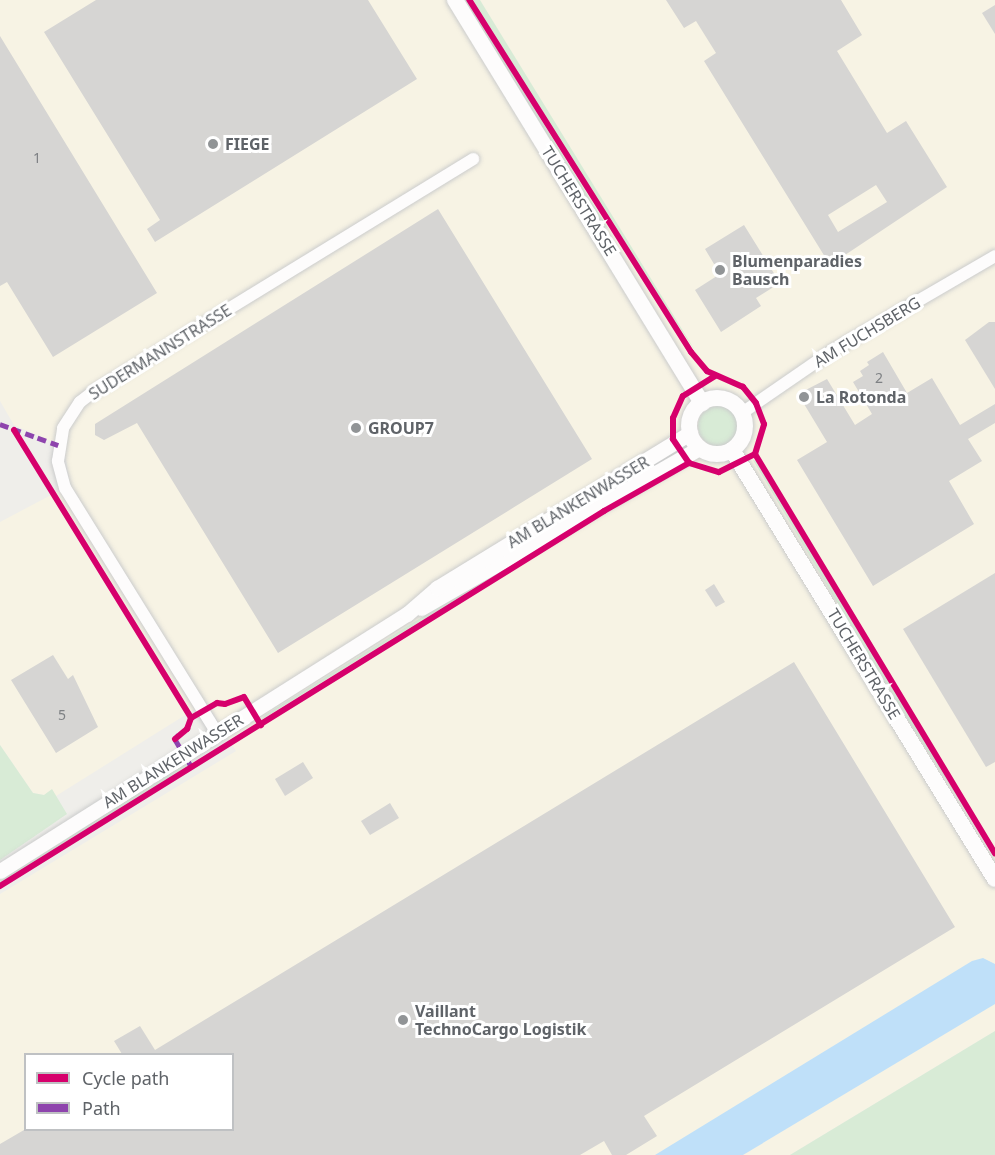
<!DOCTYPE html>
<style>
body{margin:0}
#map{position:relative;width:995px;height:1155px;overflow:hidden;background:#efeeea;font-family:"Noto Sans",sans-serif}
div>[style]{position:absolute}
.commercial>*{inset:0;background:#f7f3e4}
.green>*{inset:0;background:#d8ebd6}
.round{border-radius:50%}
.water>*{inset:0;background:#bfe0f9}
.building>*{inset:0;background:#d6d5d3}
.roads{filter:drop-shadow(0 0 2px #cbcccc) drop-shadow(0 0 2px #cbcccc)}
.minor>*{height:12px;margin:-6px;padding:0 6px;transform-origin:6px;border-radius:6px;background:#fdfcfc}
.tertiary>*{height:15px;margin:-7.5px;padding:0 7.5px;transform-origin:7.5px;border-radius:7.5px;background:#fdfcfc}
.secondary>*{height:16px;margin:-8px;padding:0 8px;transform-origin:8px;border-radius:8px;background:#fdfcfc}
.secondary>.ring{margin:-8px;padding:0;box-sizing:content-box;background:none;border:16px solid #fdfcfc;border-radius:50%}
.quiet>*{height:4.5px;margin-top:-2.25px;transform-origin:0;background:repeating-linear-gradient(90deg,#8e44ad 0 9px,transparent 0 13.5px)}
.cycleway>*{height:6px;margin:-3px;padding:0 3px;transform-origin:3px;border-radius:3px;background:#d6006c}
.dots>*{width:16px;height:16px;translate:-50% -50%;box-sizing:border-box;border:3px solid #fff;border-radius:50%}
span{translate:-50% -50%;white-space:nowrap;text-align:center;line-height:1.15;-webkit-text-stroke:6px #fff;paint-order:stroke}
.number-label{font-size:14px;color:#7e8184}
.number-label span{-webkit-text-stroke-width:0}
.poi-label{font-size:16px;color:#5f6368;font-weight:700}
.left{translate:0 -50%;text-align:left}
.street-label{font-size:16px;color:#5f6368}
.legend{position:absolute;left:24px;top:1053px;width:210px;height:78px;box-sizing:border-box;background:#fff;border:2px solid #bfc1c3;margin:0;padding:8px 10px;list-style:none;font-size:18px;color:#5f6368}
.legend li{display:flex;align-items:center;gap:12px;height:30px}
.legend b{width:30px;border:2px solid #bfc1c3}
</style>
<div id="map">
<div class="commercial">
<div style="clip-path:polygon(evenodd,0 0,995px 0,995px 1031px,790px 1155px,0 1155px,0 894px,236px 751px,206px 702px,56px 796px,52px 790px,44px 795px,33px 793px,0 745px,0 522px,70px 485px,64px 447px,14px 425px,0 401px,0 0,26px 1054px,232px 1054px,232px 1130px,26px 1130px,26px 1054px)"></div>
</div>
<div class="green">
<div style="clip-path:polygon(464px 0,467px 0,608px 228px,604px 227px)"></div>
<div style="clip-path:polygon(472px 0,480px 0,696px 352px,621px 241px)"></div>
<div class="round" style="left:698px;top:406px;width:40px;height:40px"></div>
<div style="clip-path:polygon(753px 460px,757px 461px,987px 844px,888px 689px)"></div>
<div style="clip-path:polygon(602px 505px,604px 508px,261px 720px,265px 715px)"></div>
<div style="clip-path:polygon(0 745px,33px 793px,44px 795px,52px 789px,67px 814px,0 860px)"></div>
<div style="clip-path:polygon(186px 764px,187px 767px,0 883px,0 879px)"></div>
<div style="clip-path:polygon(995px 1031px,995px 1155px,790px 1155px)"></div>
</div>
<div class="water">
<div style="clip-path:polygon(983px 958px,995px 964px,995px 1004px,743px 1155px,655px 1155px,972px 961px)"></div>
</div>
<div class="building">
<div style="clip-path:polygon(96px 0,368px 0,417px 79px,155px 242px,147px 229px,160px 220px,44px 32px)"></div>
<div style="clip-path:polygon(evenodd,666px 0,841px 0,862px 35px,837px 51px,887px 133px,906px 121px,947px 187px,830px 265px,704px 61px,716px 53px,696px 21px,684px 28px,666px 0,876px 185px,887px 202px,838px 232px,828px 215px,876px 185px)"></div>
<div style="clip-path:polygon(995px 5px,995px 34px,982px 13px)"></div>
<div style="clip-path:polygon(0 36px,157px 293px,53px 357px,7px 282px,0 286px)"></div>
<div style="clip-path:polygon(438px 209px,592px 459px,278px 653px,137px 423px,104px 440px,95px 435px,95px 424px)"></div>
<div style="clip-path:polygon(744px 225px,780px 283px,756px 298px,761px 306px,721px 332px,695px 290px,720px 274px,705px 249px)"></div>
<div style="clip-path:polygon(989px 322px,995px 322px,995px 389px,965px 340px)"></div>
<div style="clip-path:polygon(883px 352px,907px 393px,932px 378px,960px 425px,995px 404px,995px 423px,968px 439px,982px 461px,949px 481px,974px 524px,873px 586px,797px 460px,827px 442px,798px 394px,827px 379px,855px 425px,872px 414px,853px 382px,863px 376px,860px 371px,869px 365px,867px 362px)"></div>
<div style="clip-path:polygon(995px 573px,995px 762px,986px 767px,903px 629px)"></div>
<div style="clip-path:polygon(714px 584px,725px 602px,716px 607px,705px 590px)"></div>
<div style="clip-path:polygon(53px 655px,68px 679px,73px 675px,98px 727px,56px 753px,11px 680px)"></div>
<div style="clip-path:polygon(794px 662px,955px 927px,644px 1116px,657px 1136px,626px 1155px,612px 1155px,604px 1141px,580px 1155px,0 1155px,0 1144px,24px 1130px,232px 1130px,232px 1054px,122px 1054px,114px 1041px,140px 1026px,155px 1050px)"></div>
<div style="clip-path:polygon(303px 762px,313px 778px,285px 796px,275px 779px)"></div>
<div style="clip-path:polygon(390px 803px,399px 818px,370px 835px,361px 821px)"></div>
</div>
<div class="roads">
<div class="minor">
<div style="left:742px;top:413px;width:109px;rotate:-34.6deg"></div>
<div style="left:832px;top:351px;width:189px;rotate:-30.2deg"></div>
<div style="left:217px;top:733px;width:288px;rotate:-121.8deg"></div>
<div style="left:65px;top:488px;width:28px;rotate:-105deg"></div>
<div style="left:58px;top:461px;width:33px;rotate:-81deg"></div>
<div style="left:63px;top:428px;width:31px;rotate:-57deg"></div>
<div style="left:80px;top:402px;width:16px;rotate:-38deg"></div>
<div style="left:93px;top:392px;width:446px;rotate:-31.5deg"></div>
</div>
<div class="tertiary">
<div style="left:421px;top:608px;width:321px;rotate:-29.9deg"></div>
<div style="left:0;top:871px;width:481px;rotate:-32.3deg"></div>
<div style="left:407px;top:614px;width:40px;rotate:-41deg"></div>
<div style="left:437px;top:588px;width:297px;rotate:-31.5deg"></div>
</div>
<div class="secondary">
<div style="left:455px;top:0;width:473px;rotate:58.5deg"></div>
<div class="ring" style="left:689px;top:398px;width:40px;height:40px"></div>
<div style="left:732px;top:450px;width:503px;rotate:58.49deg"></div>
</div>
</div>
<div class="quiet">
<div style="left:0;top:424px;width:62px;rotate:19.9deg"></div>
<div style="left:179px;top:735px;width:6px;rotate:135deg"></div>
<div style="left:175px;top:739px;width:33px;rotate:59deg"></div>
</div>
<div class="cycleway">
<div style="left:14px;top:430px;width:338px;rotate:58.4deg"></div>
<div style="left:755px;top:454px;width:466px;rotate:59deg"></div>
<div style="left:689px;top:463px;width:29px;rotate:-124deg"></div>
<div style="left:673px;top:439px;width:21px;rotate:-90deg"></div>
<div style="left:673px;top:418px;width:24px;rotate:-66deg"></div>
<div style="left:683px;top:396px;width:38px;rotate:-32deg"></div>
<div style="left:175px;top:739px;width:16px;rotate:-40deg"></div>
<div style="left:187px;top:729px;width:12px;rotate:-70deg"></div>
<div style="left:191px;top:718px;width:30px;rotate:-30deg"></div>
<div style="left:217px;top:703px;width:8px;rotate:7deg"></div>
<div style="left:225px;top:704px;width:20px;rotate:-20deg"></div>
<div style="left:244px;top:697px;width:33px;rotate:59deg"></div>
<div style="left:0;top:886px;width:711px;rotate:-31.83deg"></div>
<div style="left:604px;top:511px;width:98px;rotate:-29.5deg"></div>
<div style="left:689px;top:463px;width:31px;rotate:17deg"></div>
<div style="left:719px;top:472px;width:40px;rotate:-26.6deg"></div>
<div style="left:755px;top:454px;width:31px;rotate:-73deg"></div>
<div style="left:764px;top:424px;width:22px;rotate:-111deg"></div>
<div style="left:756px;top:403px;width:21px;rotate:-129deg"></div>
<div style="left:743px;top:387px;width:39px;rotate:-156deg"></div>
<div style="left:707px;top:371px;width:25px;rotate:-130deg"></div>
<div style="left:691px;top:352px;width:416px;rotate:-122.2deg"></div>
</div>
<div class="dots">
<div style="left:213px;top:144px;background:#919496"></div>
<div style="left:720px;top:270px;background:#919496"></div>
<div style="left:804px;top:397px;background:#919496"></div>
<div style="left:356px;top:428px;background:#919496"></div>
<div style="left:403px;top:1020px;background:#919496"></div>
</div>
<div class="number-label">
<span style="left:37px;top:158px">1</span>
<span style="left:879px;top:378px">2</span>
<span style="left:62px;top:715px">5</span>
</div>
<div class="poi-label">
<span class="left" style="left:225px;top:144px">FIEGE</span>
<span class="left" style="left:732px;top:270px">Blumenparadies<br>Bausch</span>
<span class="left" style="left:816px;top:397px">La Rotonda</span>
<span class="left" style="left:368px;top:428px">GROUP7</span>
<span class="left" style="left:415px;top:1020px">Vaillant<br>TechnoCargo Logistik</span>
</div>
<div class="street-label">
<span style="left:579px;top:201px;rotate:58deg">TUCHERSTRASSE</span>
<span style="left:867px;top:332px;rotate:-31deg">AM FUCHSBERG</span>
<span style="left:160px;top:352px;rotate:-32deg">SUDERMANNSTRASSE</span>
<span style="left:578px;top:502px;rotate:-31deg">AM BLANKENWASSER</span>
<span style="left:864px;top:664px;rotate:59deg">TUCHERSTRASSE</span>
<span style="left:173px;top:761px;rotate:-32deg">AM BLANKENWASSER</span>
</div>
<ul class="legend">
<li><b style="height:8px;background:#d6006c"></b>Cycle path</li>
<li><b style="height:8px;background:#8e44ad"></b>Path</li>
</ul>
</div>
